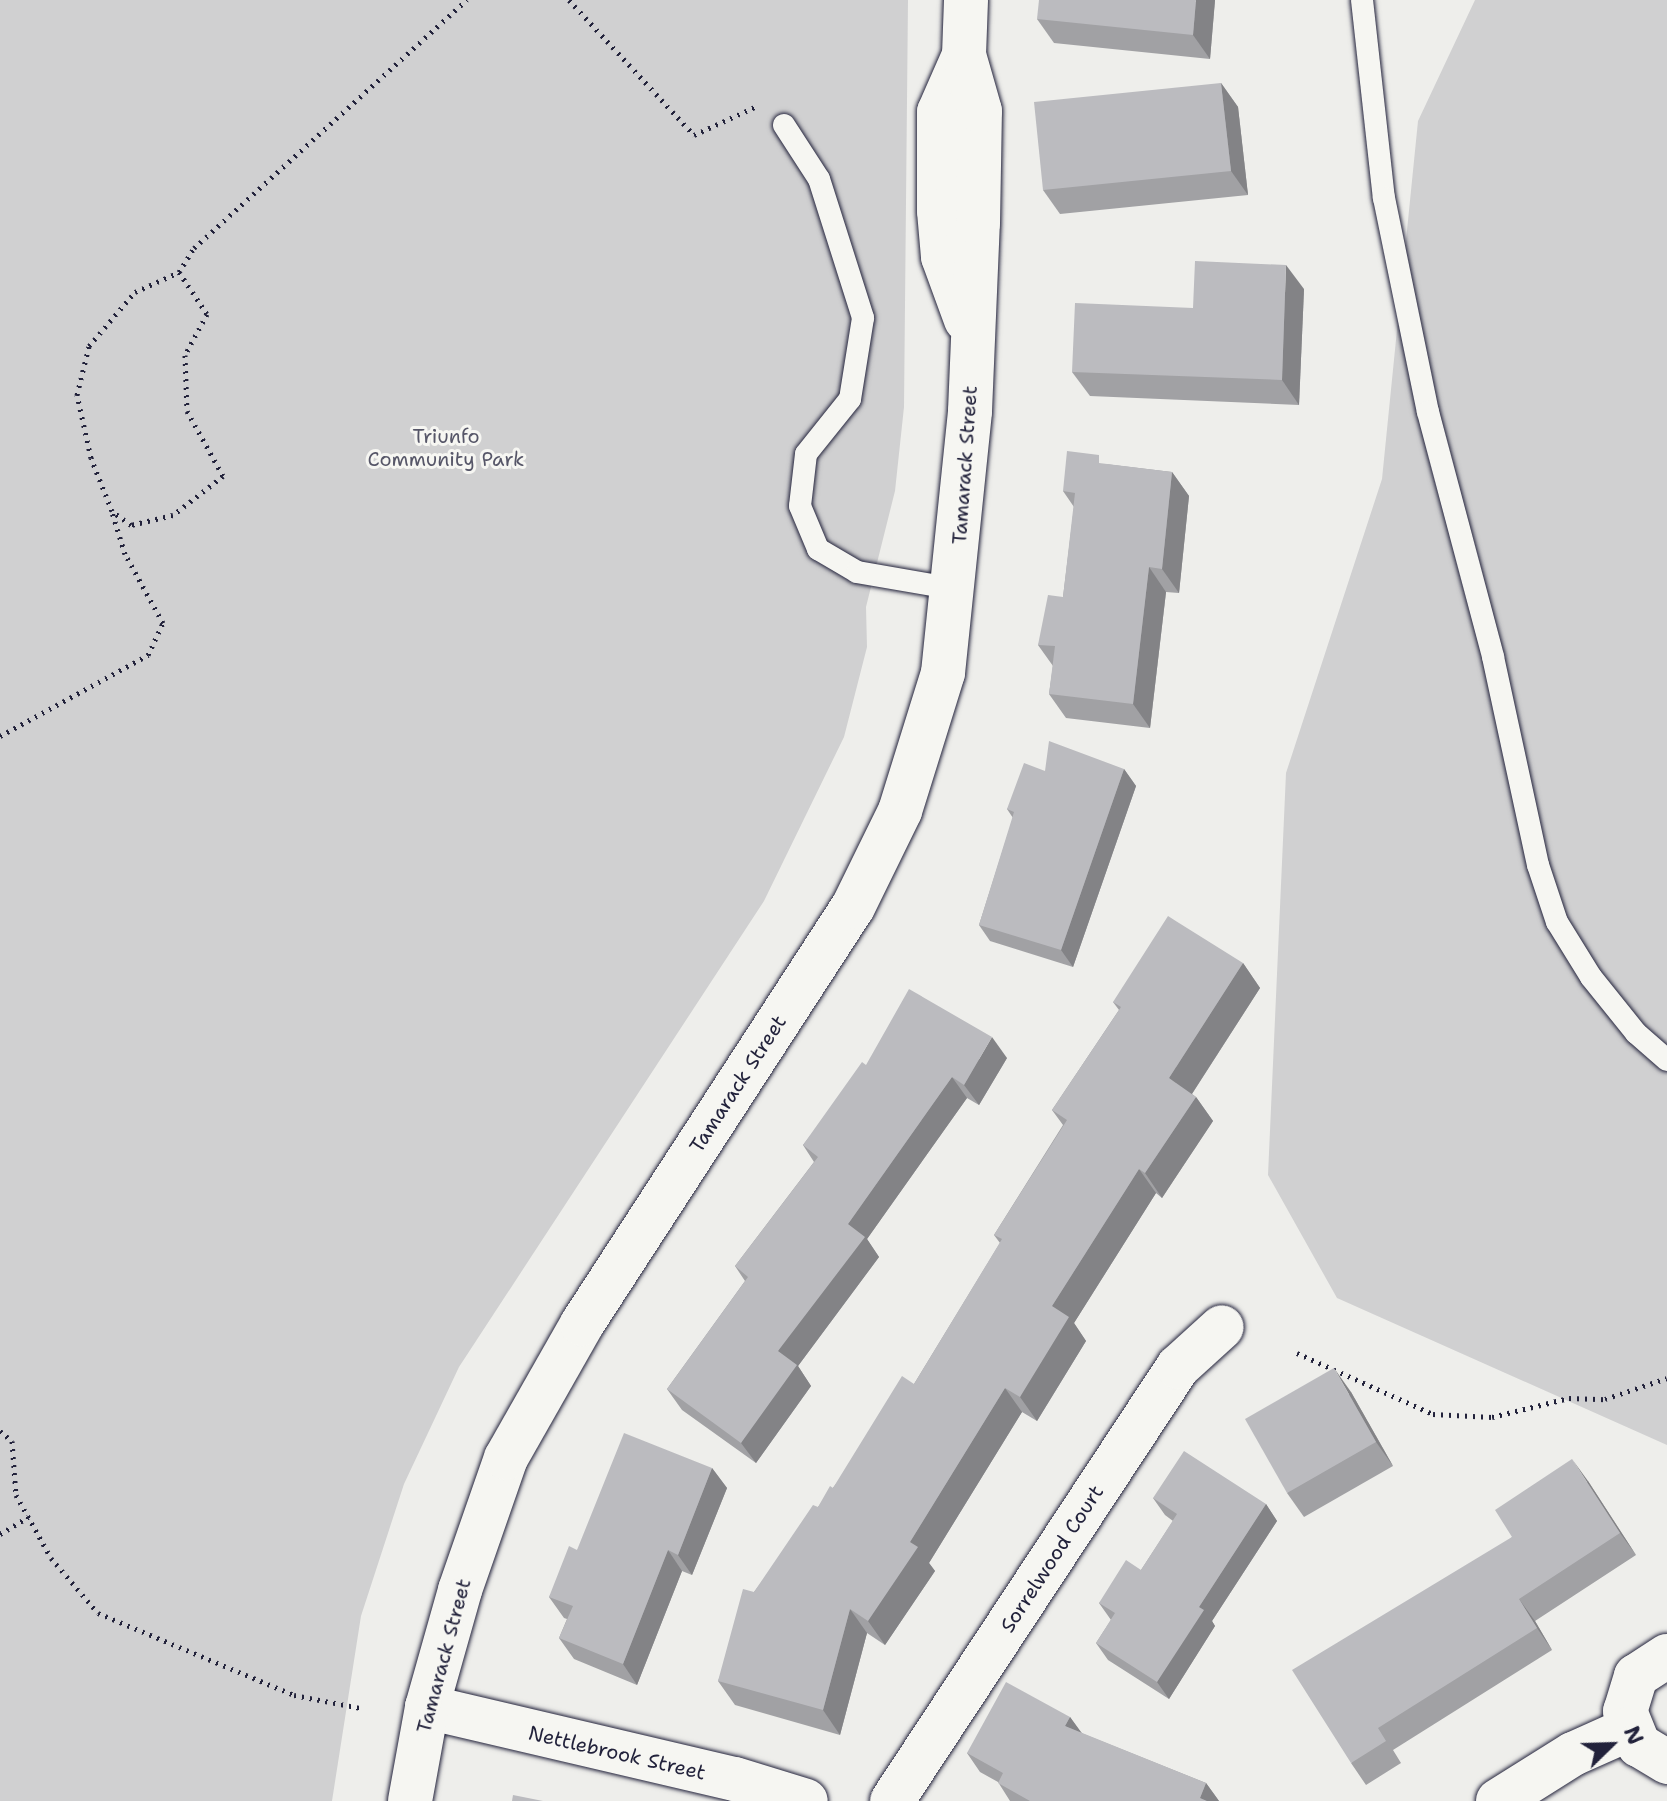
<!DOCTYPE html>
<style>
body{margin:0}
#map{position:relative;width:1667px;height:1801px;overflow:hidden;background:#eeeeeb;font-family:"Shantell Sans",sans-serif}
div>[style]{position:absolute}
.green>*{inset:0;background:#d0d0d1}
.path>*{height:5px;margin-top:-2.5px;transform-origin:0;background:repeating-linear-gradient(90deg,#22223b 0 2px,transparent 0 8px)}
.roads{filter:drop-shadow(0 0 2px #22223b) drop-shadow(0 0 2px #22223b)}
.lane>*{height:22px;margin:-11px;padding:0 11px;transform-origin:11px;border-radius:11px;background:#f6f6f2}
.street>*{height:44px;margin:-22px;padding:0 22px;transform-origin:22px;border-radius:22px;background:#f6f6f2}
.wall>*{inset:0;background:#a1a1a4}
.shaded-wall>*{inset:0;background:#838386}
.building>*{inset:0;background:#bbbbbf}
span{translate:-50% -50%;white-space:nowrap;text-align:center;line-height:1.15;-webkit-text-stroke:6px #f6f6f2;paint-order:stroke}
.park-label{font-size:20px;color:#565668}
.street-label{font-size:20px;color:#22223b}
.north{position:absolute;left:1571px;top:1705px;width:80px;height:80px;-webkit-text-stroke:6px #f6f6f2;paint-order:stroke;rotate:67deg;font-size:22px;font-weight:700;line-height:32px;text-align:center;color:#22223b}
.north::after{content:'';display:block;margin:auto;width:28px;height:36px;background:#22223b;clip-path:polygon(50% 0,100% 100%,50% 72%,0 100%)}
</style>
<div id="map">
<div class="green">
<div style="clip-path:polygon(0 0,908px 0,904px 407px,895px 491px,866px 607px,867px 647px,844px 737px,764px 901px,459px 1367px,404px 1484px,361px 1616px,332px 1801px,0 1801px)"></div>
<div style="clip-path:polygon(1475px 0,1667px 0,1667px 1445px,1337px 1298px,1268px 1175px,1286px 773px,1382px 479px,1418px 121px)"></div>
</div>
<div class="path">
<div style="left:569px;top:0;width:184px;rotate:47.2deg"></div>
<div style="left:694px;top:135px;width:67px;rotate:-24.7deg"></div>
<div style="left:179px;top:272px;width:50px;rotate:56.3deg"></div>
<div style="left:207px;top:314px;width:47px;rotate:118.2deg"></div>
<div style="left:185px;top:355px;width:56px;rotate:88deg"></div>
<div style="left:187px;top:411px;width:74px;rotate:61deg"></div>
<div style="left:223px;top:476px;width:63px;rotate:142deg"></div>
<div style="left:173px;top:515px;width:43px;rotate:166.6deg"></div>
<div style="left:131px;top:525px;width:24px;rotate:-144deg"></div>
<div style="left:112px;top:511px;width:57px;rotate:-111.6deg"></div>
<div style="left:91px;top:458px;width:65px;rotate:-102.5deg"></div>
<div style="left:77px;top:395px;width:50px;rotate:-76.2deg"></div>
<div style="left:89px;top:346px;width:71px;rotate:-49.6deg"></div>
<div style="left:135px;top:292px;width:48px;rotate:-24.4deg"></div>
<div style="left:179px;top:272px;width:28px;rotate:-58deg"></div>
<div style="left:194px;top:248px;width:369px;rotate:-42.3deg"></div>
<div style="left:0;top:736px;width:169px;rotate:-28.7deg"></div>
<div style="left:148px;top:655px;width:35px;rotate:-65deg"></div>
<div style="left:163px;top:623px;width:79px;rotate:-118.8deg"></div>
<div style="left:125px;top:554px;width:44px;rotate:-107.2deg"></div>
<div style="left:1297px;top:1353px;width:149px;rotate:24.2deg"></div>
<div style="left:1433px;top:1414px;width:59px;rotate:2.9deg"></div>
<div style="left:1492px;top:1417px;width:79px;rotate:-13.9deg"></div>
<div style="left:1569px;top:1398px;width:36px;rotate:2deg"></div>
<div style="left:1605px;top:1399px;width:65px;rotate:-18.7deg"></div>
<div style="left:0;top:1431px;width:16px;rotate:40deg"></div>
<div style="left:12px;top:1441px;width:54px;rotate:85.8deg"></div>
<div style="left:16px;top:1495px;width:72px;rotate:60.9deg"></div>
<div style="left:51px;top:1558px;width:72px;rotate:49.5deg"></div>
<div style="left:98px;top:1613px;width:212px;rotate:22.7deg"></div>
<div style="left:294px;top:1695px;width:67px;rotate:11.1deg"></div>
<div style="left:0;top:1534px;width:33px;rotate:-31deg"></div>
</div>
<div class="roads">
<div class="lane">
<div style="left:1362px;top:0;width:199px;rotate:83.7deg"></div>
<div style="left:1384px;top:198px;width:218px;rotate:78.4deg"></div>
<div style="left:1428px;top:412px;width:253px;rotate:75.1deg"></div>
<div style="left:1493px;top:657px;width:213px;rotate:77.8deg"></div>
<div style="left:1538px;top:865px;width:60px;rotate:71.6deg"></div>
<div style="left:1557px;top:922px;width:65px;rotate:58.3deg"></div>
<div style="left:1591px;top:977px;width:72px;rotate:51.2deg"></div>
<div style="left:1636px;top:1033px;width:41px;rotate:41.1deg"></div>
<div style="left:784px;top:125px;width:64px;rotate:57.1deg"></div>
<div style="left:819px;top:179px;width:146px;rotate:72.4deg"></div>
<div style="left:863px;top:318px;width:82px;rotate:99.1deg"></div>
<div style="left:850px;top:399px;width:70px;rotate:128.7deg"></div>
<div style="left:806px;top:454px;width:52px;rotate:96.6deg"></div>
<div style="left:800px;top:506px;width:47px;rotate:67.3deg"></div>
<div style="left:818px;top:549px;width:45px;rotate:30.5deg"></div>
<div style="left:857px;top:572px;width:99px;rotate:9.8deg"></div>
</div>
<div class="street">
<div style="left:964px;top:55px;width:62px;rotate:113.7deg"></div>
<div style="left:939px;top:112px;width:99px;rotate:90deg"></div>
<div style="left:939px;top:211px;width:46px;rotate:85deg"></div>
<div style="left:943px;top:257px;width:67px;rotate:69.9deg"></div>
<div style="left:1667px;top:1656px;width:37px;rotate:147deg"></div>
<div style="left:1636px;top:1676px;width:37px;rotate:107deg"></div>
<div style="left:1625px;top:1711px;width:37px;rotate:68deg"></div>
<div style="left:1639px;top:1745px;width:33px;rotate:31deg"></div>
<div style="left:427px;top:1707px;width:316px;rotate:13.2deg"></div>
<div style="left:735px;top:1779px;width:74px;rotate:17.2deg"></div>
<div style="left:410px;top:1801px;width:96px;rotate:-79.7deg"></div>
<div style="left:427px;top:1707px;width:122px;rotate:-74.2deg"></div>
<div style="left:460px;top:1590px;width:140px;rotate:-70.8deg"></div>
<div style="left:506px;top:1458px;width:154px;rotate:-60.4deg"></div>
<div style="left:582px;top:1324px;width:497px;rotate:-57deg"></div>
<div style="left:853px;top:907px;width:107px;rotate:-63.9deg"></div>
<div style="left:900px;top:811px;width:145px;rotate:-72.7deg"></div>
<div style="left:943px;top:673px;width:263px;rotate:-84.1deg"></div>
<div style="left:970px;top:411px;width:188px;rotate:-87.6deg"></div>
<div style="left:978px;top:223px;width:112px;rotate:-89deg"></div>
<div style="left:980px;top:111px;width:58px;rotate:-105.9deg"></div>
<div style="left:964px;top:55px;width:55px;rotate:-87.9deg"></div>
<div style="left:892px;top:1801px;width:520px;rotate:-56.62deg"></div>
<div style="left:1178px;top:1367px;width:59px;rotate:-42.3deg"></div>
<div style="left:1498px;top:1801px;width:89px;rotate:-32.1deg"></div>
<div style="left:1573px;top:1754px;width:61px;rotate:-24.1deg"></div>
</div>
</div>
<div class="wall">
<div style="clip-path:polygon(1215px 0,1210px 59px,1054px 43px,1037px 19px)"></div>
<div style="clip-path:polygon(1221px 83px,1238px 107px,1248px 195px,1060px 214px,1043px 190px)"></div>
<div style="clip-path:polygon(1304px 289px,1299px 405px,1090px 396px,1072px 372px,1193px 308px)"></div>
<div style="clip-path:polygon(1105px 464px,1172px 472px,1189px 496px,1179px 593px,1166px 592px,1150px 728px,1066px 718px,1049px 694px,1053px 666px,1038px 645px,1063px 597px,1074px 507px,1063px 491px)"></div>
<div style="clip-path:polygon(1124px 769px,1136px 786px,1073px 967px,990px 941px,979px 925px,1013px 818px,1007px 809px,1045px 771px)"></div>
<div style="clip-path:polygon(1243px 963px,1260px 988px,1192px 1094px,1196px 1097px,1213px 1121px,1162px 1198px,1156px 1193px,1074px 1323px,1086px 1341px,1037px 1421px,1022px 1412px,929px 1563px,935px 1571px,885px 1645px,867px 1633px,840px 1735px,735px 1705px,718px 1681px,754px 1592px,818px 1507px,914px 1384px,1000px 1243px,994px 1235px,1063px 1125px,1052px 1110px,1119px 1010px,1113px 1002px)"></div>
<div style="clip-path:polygon(1007px 1058px,979px 1105px,967px 1098px,867px 1239px,879px 1257px,798px 1366px,811px 1386px,756px 1463px,682px 1410px,667px 1389px,745px 1281px,735px 1266px,814px 1162px,803px 1145px,866px 1065px)"></div>
<div style="clip-path:polygon(1351px 1392px,1393px 1466px,1304px 1517px,1287px 1493px)"></div>
<div style="clip-path:polygon(712px 1468px,727px 1488px,692px 1575px,682px 1571px,637px 1685px,574px 1659px,559px 1638px,567px 1619px,564px 1618px,549px 1597px,577px 1550px)"></div>
<div style="clip-path:polygon(1588px 1481px,1636px 1555px,1535px 1621px,1552px 1650px,1393px 1750px,1401px 1763px,1366px 1785px,1351px 1763px,1512px 1537px)"></div>
<div style="clip-path:polygon(1153px 1498px,1266px 1504px,1277px 1521px,1212px 1621px,1215px 1626px,1169px 1699px,1108px 1660px,1096px 1643px,1111px 1620px,1099px 1603px,1141px 1570px,1173px 1521px,1165px 1515px)"></div>
<div style="clip-path:polygon(1070px 1717px,1081px 1733px,1206px 1783px,1219px 1801px,1010px 1801px,998px 1782px,980px 1772px,967px 1753px)"></div>
</div>
<div class="shaded-wall">
<div style="clip-path:polygon(1196px 0,1215px 0,1210px 59px,1193px 35px)"></div>
<div style="clip-path:polygon(1221px 83px,1238px 107px,1248px 195px,1231px 171px)"></div>
<div style="clip-path:polygon(1286px 265px,1304px 289px,1299px 405px,1282px 380px)"></div>
<div style="clip-path:polygon(1172px 472px,1189px 496px,1179px 593px,1162px 569px)"></div>
<div style="clip-path:polygon(1149px 567px,1166px 592px,1150px 728px,1133px 704px)"></div>
<div style="clip-path:polygon(1124px 769px,1136px 786px,1073px 967px,1061px 950px)"></div>
<div style="clip-path:polygon(1243px 963px,1260px 988px,1186px 1103px,1169px 1078px)"></div>
<div style="clip-path:polygon(992px 1037px,1007px 1058px,979px 1105px,964px 1085px)"></div>
<div style="clip-path:polygon(952px 1077px,967px 1098px,867px 1239px,879px 1257px,798px 1366px,811px 1386px,756px 1463px,741px 1443px,778px 1351px,848px 1224px)"></div>
<div style="clip-path:polygon(1196px 1097px,1213px 1121px,1162px 1198px,1145px 1173px)"></div>
<div style="clip-path:polygon(1139px 1169px,1156px 1193px,1074px 1323px,1086px 1341px,1037px 1421px,1020px 1397px,1052px 1306px)"></div>
<div style="clip-path:polygon(1334px 1368px,1351px 1392px,1393px 1466px,1376px 1442px)"></div>
<div style="clip-path:polygon(1005px 1388px,1022px 1412px,929px 1563px,935px 1571px,885px 1645px,868px 1621px,910px 1542px)"></div>
<div style="clip-path:polygon(1572px 1459px,1588px 1481px,1636px 1555px,1620px 1533px)"></div>
<div style="clip-path:polygon(712px 1468px,727px 1488px,692px 1575px,678px 1555px)"></div>
<div style="clip-path:polygon(1266px 1504px,1277px 1521px,1212px 1621px,1215px 1626px,1169px 1699px,1157px 1682px,1199px 1607px)"></div>
<div style="clip-path:polygon(668px 1550px,682px 1571px,637px 1685px,623px 1664px)"></div>
<div style="clip-path:polygon(1519px 1599px,1535px 1621px,1552px 1650px,1537px 1628px)"></div>
<div style="clip-path:polygon(850px 1609px,867px 1633px,840px 1735px,823px 1710px)"></div>
<div style="clip-path:polygon(1070px 1717px,1084px 1736px,1065px 1726px)"></div>
<div style="clip-path:polygon(1206px 1783px,1219px 1801px,1202px 1801px,1200px 1798px)"></div>
</div>
<div class="building">
<div style="clip-path:polygon(1039px 0,1196px 0,1193px 35px,1037px 19px)"></div>
<div style="clip-path:polygon(1221px 83px,1231px 171px,1043px 190px,1034px 102px)"></div>
<div style="clip-path:polygon(1195px 261px,1286px 265px,1282px 380px,1072px 372px,1075px 303px,1193px 308px)"></div>
<div style="clip-path:polygon(1067px 451px,1099px 455px,1099px 463px,1172px 472px,1162px 569px,1149px 567px,1133px 704px,1049px 694px,1055px 646px,1038px 645px,1048px 595px,1063px 597px,1075px 493px,1063px 491px)"></div>
<div style="clip-path:polygon(1049px 741px,1124px 769px,1061px 950px,979px 925px,1014px 812px,1007px 809px,1024px 763px,1045px 771px)"></div>
<div style="clip-path:polygon(1168px 916px,1243px 963px,1169px 1078px,1196px 1097px,1145px 1173px,1139px 1169px,1052px 1306px,1069px 1317px,1020px 1397px,1005px 1388px,910px 1542px,918px 1547px,868px 1621px,850px 1609px,823px 1710px,718px 1681px,743px 1589px,754px 1592px,813px 1505px,818px 1507px,830px 1486px,833px 1488px,902px 1376px,914px 1384px,1002px 1239px,994px 1235px,1067px 1120px,1052px 1110px,1121px 1007px,1113px 1002px)"></div>
<div style="clip-path:polygon(909px 989px,992px 1037px,964px 1085px,952px 1077px,848px 1224px,865px 1237px,778px 1351px,797px 1365px,741px 1443px,667px 1389px,748px 1277px,735px 1266px,818px 1157px,803px 1145px,862px 1062px,866px 1065px)"></div>
<div style="clip-path:polygon(1334px 1368px,1376px 1442px,1287px 1493px,1245px 1419px)"></div>
<div style="clip-path:polygon(624px 1433px,712px 1468px,678px 1555px,668px 1550px,623px 1664px,559px 1638px,573px 1606px,549px 1597px,569px 1546px,577px 1550px)"></div>
<div style="clip-path:polygon(1184px 1451px,1266px 1504px,1199px 1607px,1204px 1610px,1157px 1682px,1096px 1643px,1115px 1613px,1099px 1603px,1126px 1560px,1141px 1570px,1177px 1514px,1153px 1498px)"></div>
<div style="clip-path:polygon(1572px 1459px,1620px 1533px,1519px 1599px,1537px 1628px,1378px 1728px,1386px 1741px,1351px 1763px,1292px 1670px,1512px 1537px,1495px 1510px)"></div>
<div style="clip-path:polygon(1006px 1682px,1070px 1717px,1065px 1726px,1206px 1783px,1200px 1798px,1207px 1801px,1030px 1801px,998px 1783px,1003px 1773px,967px 1753px)"></div>
<div style="clip-path:polygon(513px 1795px,543px 1801px,512px 1801px)"></div>
</div>
<div class="park-label">
<span style="left:446px;top:448px">Triunfo<br>Community Park</span>
</div>
<div class="street-label">
<span style="left:965px;top:465px;rotate:-86deg">Tamarack Street</span>
<span style="left:738px;top:1084px;rotate:-57deg">Tamarack Street</span>
<span style="left:1052px;top:1559px;rotate:-57deg">Sorrelwood Court</span>
<span style="left:444px;top:1656px;rotate:-75deg">Tamarack Street</span>
<span style="left:617px;top:1753px;rotate:13deg">Nettlebrook Street</span>
</div>
<div class="north">N</div>
</div>
